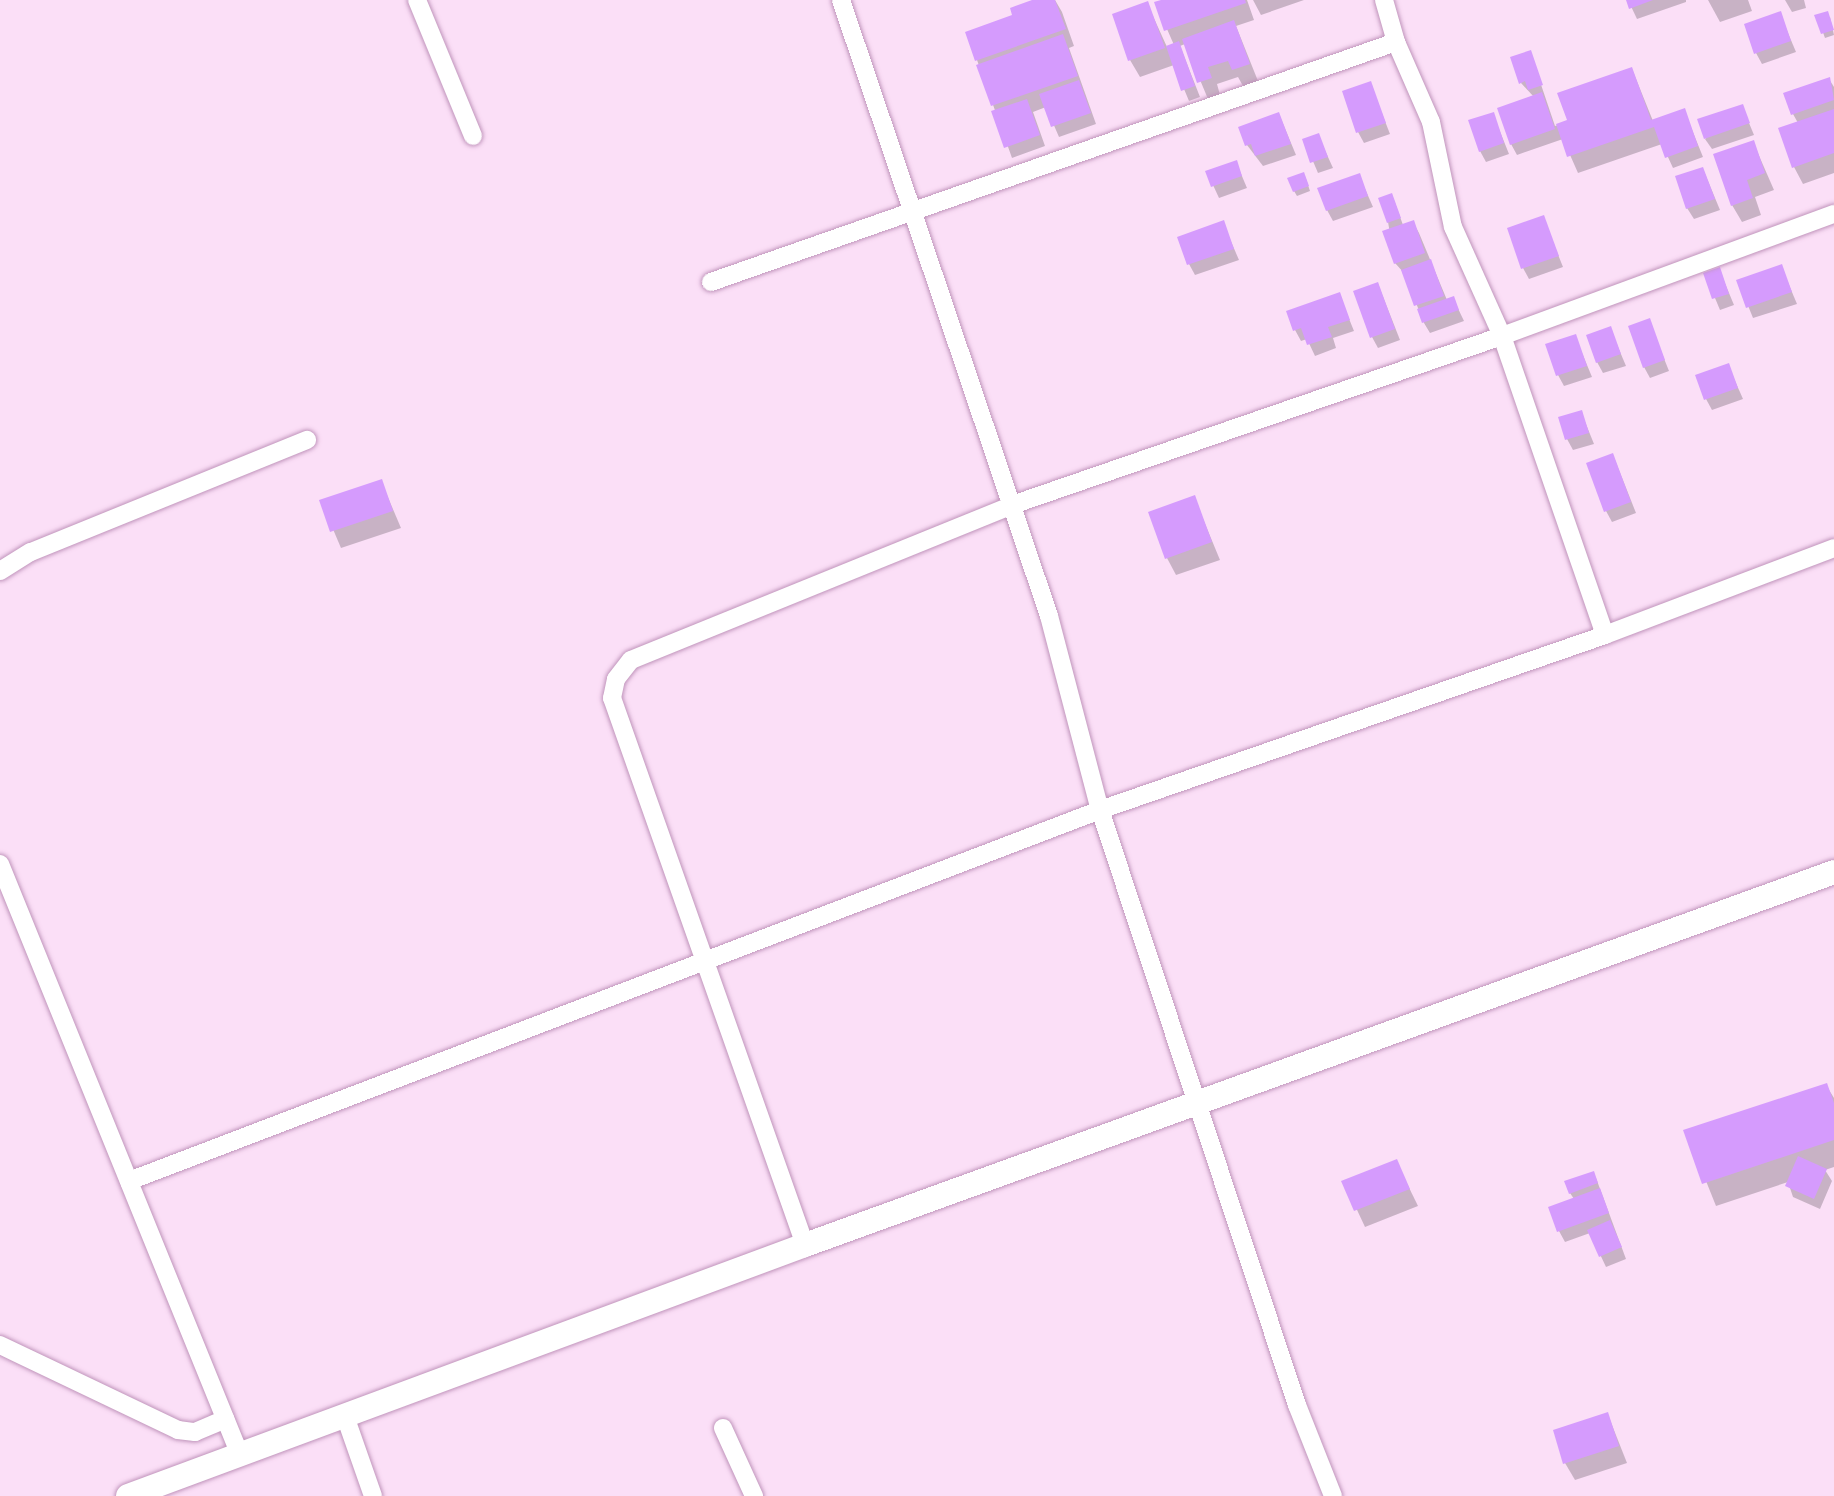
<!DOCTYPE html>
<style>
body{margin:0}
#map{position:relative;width:1834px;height:1496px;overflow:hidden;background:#fbdff7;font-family:"IBM Plex Sans",sans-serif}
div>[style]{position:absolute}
.shadow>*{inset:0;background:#0003}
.building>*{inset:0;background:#d59bfd}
.roads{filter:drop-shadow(0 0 2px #c094bb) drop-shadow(0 0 2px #c094bb)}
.street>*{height:18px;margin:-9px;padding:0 9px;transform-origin:9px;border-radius:9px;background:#fff}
.secondary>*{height:24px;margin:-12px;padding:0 12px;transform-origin:12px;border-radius:12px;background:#fff}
span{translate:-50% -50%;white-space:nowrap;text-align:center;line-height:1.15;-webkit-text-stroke:6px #fbdff7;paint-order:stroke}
</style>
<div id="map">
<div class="shadow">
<div style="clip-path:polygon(1038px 0,1055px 0,1062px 12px,1074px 46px,1069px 48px,1096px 124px,1059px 137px,1046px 107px,1033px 112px,1045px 146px,1012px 158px,977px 60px,1015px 16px)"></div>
<div style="clip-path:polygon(1166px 0,1247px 0,1254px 20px,1236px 26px,1258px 81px,1243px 86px,1238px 77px,1217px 84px,1220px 95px,1208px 99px,1185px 44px,1180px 46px,1200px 97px,1189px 101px,1174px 65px,1140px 77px,1130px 60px,1147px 3px,1167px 47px,1174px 45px,1156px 4px)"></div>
<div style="clip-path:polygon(1253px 0,1304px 0,1261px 15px)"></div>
<div style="clip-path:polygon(1628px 0,1686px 0,1686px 2px,1637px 19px)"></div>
<div style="clip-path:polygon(1708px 0,1748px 0,1752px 11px,1720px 22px)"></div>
<div style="clip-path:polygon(1804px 0,1806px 8px,1792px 12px,1785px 0)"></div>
<div style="clip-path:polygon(1780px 14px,1796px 52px,1762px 64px,1756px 53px)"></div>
<div style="clip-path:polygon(1817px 16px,1830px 17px,1834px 35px,1825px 38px)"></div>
<div style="clip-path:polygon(1530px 52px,1555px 126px,1569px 122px,1632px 69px,1653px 121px,1684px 110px,1703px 157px,1673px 168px,1662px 144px,1578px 173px,1563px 139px,1517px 155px,1511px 144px,1534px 97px,1521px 83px)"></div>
<div style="clip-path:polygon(1829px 79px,1834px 87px,1834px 173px,1803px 184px,1794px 167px,1798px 123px,1793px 114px)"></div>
<div style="clip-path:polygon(1370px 83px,1390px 134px,1364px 143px,1358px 132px)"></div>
<div style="clip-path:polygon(1742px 106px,1754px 135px,1712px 149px,1705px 139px)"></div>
<div style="clip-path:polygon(1279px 114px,1296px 155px,1263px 166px,1247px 145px)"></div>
<div style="clip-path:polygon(1493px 114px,1509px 154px,1486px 162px,1480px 151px)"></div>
<div style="clip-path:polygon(1318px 135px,1333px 168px,1318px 173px,1304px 140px)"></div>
<div style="clip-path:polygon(1753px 142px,1774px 190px,1755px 197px,1761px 215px,1742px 222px,1732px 205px)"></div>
<div style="clip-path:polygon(1236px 162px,1247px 188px,1219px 198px,1207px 172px)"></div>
<div style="clip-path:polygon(1703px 169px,1720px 210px,1694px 219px,1687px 208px)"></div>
<div style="clip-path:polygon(1359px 175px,1373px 207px,1333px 221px,1327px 210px)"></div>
<div style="clip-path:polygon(1306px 179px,1310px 191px,1297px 196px,1294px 191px)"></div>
<div style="clip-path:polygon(1394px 200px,1403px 225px,1413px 222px,1419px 233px,1447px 300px,1453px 298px,1464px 321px,1430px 333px,1424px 323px,1404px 273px,1395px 263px,1388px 222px)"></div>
<div style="clip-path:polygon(1543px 217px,1563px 267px,1529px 279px,1523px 268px)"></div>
<div style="clip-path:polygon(1223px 223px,1239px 260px,1195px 275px,1189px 264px)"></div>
<div style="clip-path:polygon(1781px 266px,1797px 304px,1753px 318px,1738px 281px)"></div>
<div style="clip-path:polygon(1719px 269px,1734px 305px,1720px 310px,1705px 274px)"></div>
<div style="clip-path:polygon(1378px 284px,1400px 340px,1378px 348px,1372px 337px)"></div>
<div style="clip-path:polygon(1339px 294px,1354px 331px,1333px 338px,1336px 348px,1315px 356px,1307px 339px,1301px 341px,1295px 330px)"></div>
<div style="clip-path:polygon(1649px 321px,1669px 371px,1650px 378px,1644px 367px)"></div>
<div style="clip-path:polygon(1610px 328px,1626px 366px,1603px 373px,1597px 362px)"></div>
<div style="clip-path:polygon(1575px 336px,1592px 377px,1564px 386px,1558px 375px)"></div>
<div style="clip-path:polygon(1728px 365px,1743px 399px,1712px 410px,1706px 399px)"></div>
<div style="clip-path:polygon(1581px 412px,1594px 444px,1573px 450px,1567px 439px)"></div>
<div style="clip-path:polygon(1613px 455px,1636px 513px,1612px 522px,1606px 511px)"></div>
<div style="clip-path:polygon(381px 481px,401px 528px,341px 548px,321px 501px)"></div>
<div style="clip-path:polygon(1194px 497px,1220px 560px,1176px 575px,1167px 558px)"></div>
<div style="clip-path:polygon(1826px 1085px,1834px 1098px,1834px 1167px,1825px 1170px,1832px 1181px,1820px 1209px,1793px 1197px,1788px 1182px,1716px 1206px,1686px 1131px)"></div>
<div style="clip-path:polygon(1396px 1161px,1418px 1206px,1365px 1227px,1344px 1182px)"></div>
<div style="clip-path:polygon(1596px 1178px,1626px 1259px,1606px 1267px,1590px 1233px,1565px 1242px,1559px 1231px,1574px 1199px,1570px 1193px)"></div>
<div style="clip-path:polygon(1608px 1415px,1627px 1463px,1575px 1480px,1565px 1463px)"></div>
</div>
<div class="building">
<div style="clip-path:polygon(1032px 0,1055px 0,1066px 29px,975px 61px,965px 32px,1012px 15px,1010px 8px)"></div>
<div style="clip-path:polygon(1161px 0,1245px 0,1246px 3px,1164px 31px,1154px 2px)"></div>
<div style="clip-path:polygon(1626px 0,1653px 0,1629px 9px)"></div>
<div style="clip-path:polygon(1148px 1px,1165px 48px,1128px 61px,1112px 14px)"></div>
<div style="clip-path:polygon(1781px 11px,1791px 41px,1754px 54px,1744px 24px)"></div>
<div style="clip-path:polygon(1828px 11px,1834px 30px,1821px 34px,1814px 15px)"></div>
<div style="clip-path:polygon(1234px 20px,1250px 64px,1232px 70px,1228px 61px,1208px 67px,1212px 78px,1197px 83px,1182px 39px)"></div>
<div style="clip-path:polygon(1063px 34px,1078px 76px,991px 106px,976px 65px)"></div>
<div style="clip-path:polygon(1179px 41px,1195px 86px,1181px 91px,1166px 46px)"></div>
<div style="clip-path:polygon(1531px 50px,1543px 85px,1528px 90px,1525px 81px,1519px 84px,1510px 57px)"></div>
<div style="clip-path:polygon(1632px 67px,1651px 120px,1685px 108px,1698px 146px,1665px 158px,1654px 127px,1567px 157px,1556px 124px,1567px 120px,1557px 93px)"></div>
<div style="clip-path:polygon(1830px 77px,1834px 100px,1791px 115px,1783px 93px)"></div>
<div style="clip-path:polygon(1079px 80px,1091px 113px,1051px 127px,1039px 94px)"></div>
<div style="clip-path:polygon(1371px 81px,1386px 123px,1356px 133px,1342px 91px)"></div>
<div style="clip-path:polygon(1542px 92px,1555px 129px,1510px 145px,1497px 108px)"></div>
<div style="clip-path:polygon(1027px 99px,1040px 135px,1004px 148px,991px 111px)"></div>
<div style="clip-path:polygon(1743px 104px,1750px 123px,1704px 139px,1697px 119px)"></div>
<div style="clip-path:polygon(1834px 109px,1834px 153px,1792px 168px,1778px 128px)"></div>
<div style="clip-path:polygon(1279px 112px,1291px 144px,1255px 156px,1251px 144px,1245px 146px,1238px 127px)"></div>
<div style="clip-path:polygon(1494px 112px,1504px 143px,1479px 152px,1468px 120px)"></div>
<div style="clip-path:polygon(1319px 133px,1328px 157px,1310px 163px,1302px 139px)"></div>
<div style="clip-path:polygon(1754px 140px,1765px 173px,1747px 180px,1753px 198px,1731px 206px,1713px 154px)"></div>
<div style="clip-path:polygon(1237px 160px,1242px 176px,1211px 187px,1205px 171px)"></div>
<div style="clip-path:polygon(1703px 167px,1715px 199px,1686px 209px,1675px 176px)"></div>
<div style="clip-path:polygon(1304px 172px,1309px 186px,1293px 192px,1287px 178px)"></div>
<div style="clip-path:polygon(1360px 173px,1368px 196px,1326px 211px,1317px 188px)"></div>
<div style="clip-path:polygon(1392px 193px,1401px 218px,1387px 223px,1378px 198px)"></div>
<div style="clip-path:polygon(1544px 215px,1559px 256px,1521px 269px,1507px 228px)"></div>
<div style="clip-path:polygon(1224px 220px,1234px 249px,1187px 265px,1177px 237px)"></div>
<div style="clip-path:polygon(1414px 220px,1425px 253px,1394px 264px,1382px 231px)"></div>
<div style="clip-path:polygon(1431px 259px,1444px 296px,1414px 306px,1401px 270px)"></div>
<div style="clip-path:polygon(1782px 264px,1792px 292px,1746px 308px,1736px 280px)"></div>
<div style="clip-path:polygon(1720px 267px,1729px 294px,1712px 299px,1703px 273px)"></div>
<div style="clip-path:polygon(1378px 282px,1395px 329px,1370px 338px,1353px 291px)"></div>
<div style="clip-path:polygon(1340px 292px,1350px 320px,1328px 327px,1332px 337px,1307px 345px,1301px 328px,1293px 331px,1286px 311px)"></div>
<div style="clip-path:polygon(1454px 296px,1459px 310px,1422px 323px,1417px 309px)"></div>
<div style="clip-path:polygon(1650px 318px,1665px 360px,1643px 368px,1628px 326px)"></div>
<div style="clip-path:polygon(1611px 326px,1621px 354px,1596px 363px,1586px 335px)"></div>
<div style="clip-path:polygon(1576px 334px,1587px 366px,1556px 376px,1545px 344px)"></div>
<div style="clip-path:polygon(1729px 363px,1738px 388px,1704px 400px,1695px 375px)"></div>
<div style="clip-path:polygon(1582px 410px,1589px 433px,1565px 440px,1558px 417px)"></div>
<div style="clip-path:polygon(1613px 453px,1631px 502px,1604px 512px,1586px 463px)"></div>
<div style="clip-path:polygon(382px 479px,393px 511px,330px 532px,319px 500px)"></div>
<div style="clip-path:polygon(1195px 495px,1212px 542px,1165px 559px,1148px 512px)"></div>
<div style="clip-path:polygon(1827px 1083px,1834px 1103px,1834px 1140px,1702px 1184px,1683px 1130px)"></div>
<div style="clip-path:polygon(1798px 1156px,1827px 1169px,1814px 1199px,1785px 1186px)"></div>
<div style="clip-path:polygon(1397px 1159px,1410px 1189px,1354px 1211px,1341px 1181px)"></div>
<div style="clip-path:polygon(1594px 1171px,1598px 1183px,1569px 1194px,1564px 1181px)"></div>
<div style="clip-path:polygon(1600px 1188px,1609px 1213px,1557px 1232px,1548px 1207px)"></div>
<div style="clip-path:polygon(1610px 1220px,1622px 1247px,1599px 1257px,1587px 1230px)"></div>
<div style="clip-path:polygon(1608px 1412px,1619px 1446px,1563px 1464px,1553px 1430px)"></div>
</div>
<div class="roads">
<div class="street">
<div style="left:417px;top:0;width:147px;rotate:67.6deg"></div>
<div style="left:841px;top:0;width:650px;rotate:71.34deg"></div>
<div style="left:1049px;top:616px;width:201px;rotate:75.3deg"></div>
<div style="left:1100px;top:810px;width:627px;rotate:71.68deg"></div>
<div style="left:1297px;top:1405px;width:98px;rotate:68.4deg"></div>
<div style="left:1384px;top:0;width:44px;rotate:74.1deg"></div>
<div style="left:1396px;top:42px;width:87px;rotate:66.4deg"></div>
<div style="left:1431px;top:122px;width:107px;rotate:78.2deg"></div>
<div style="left:1453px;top:227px;width:120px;rotate:65.8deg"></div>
<div style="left:1502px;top:336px;width:316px;rotate:71deg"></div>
<div style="left:711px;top:282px;width:726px;rotate:-19.31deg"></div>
<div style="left:0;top:571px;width:36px;rotate:-32deg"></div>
<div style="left:31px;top:552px;width:298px;rotate:-22.1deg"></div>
<div style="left:0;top:864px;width:638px;rotate:67.9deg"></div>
<div style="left:129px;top:1181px;width:1039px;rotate:-20.91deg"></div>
<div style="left:1100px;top:810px;width:534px;rotate:-19.11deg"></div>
<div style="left:1605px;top:635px;width:245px;rotate:-20.8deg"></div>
<div style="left:805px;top:1245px;width:580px;rotate:-109.43deg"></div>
<div style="left:612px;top:698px;width:19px;rotate:-78deg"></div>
<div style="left:616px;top:679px;width:24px;rotate:-52deg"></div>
<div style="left:631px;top:660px;width:411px;rotate:-22.1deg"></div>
<div style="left:1012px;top:505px;width:518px;rotate:-19.03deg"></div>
<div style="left:1502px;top:336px;width:354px;rotate:-20.2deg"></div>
<div style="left:0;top:1345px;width:197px;rotate:25.5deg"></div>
<div style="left:178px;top:1430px;width:17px;rotate:7deg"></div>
<div style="left:195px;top:1432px;width:33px;rotate:-23deg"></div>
<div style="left:345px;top:1416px;width:85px;rotate:70.7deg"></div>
<div style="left:723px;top:1428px;width:75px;rotate:65.5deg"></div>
</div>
<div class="secondary">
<div style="left:128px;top:1496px;width:722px;rotate:-20.34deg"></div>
<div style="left:805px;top:1245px;width:1095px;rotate:-19.92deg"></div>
</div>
</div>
</div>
